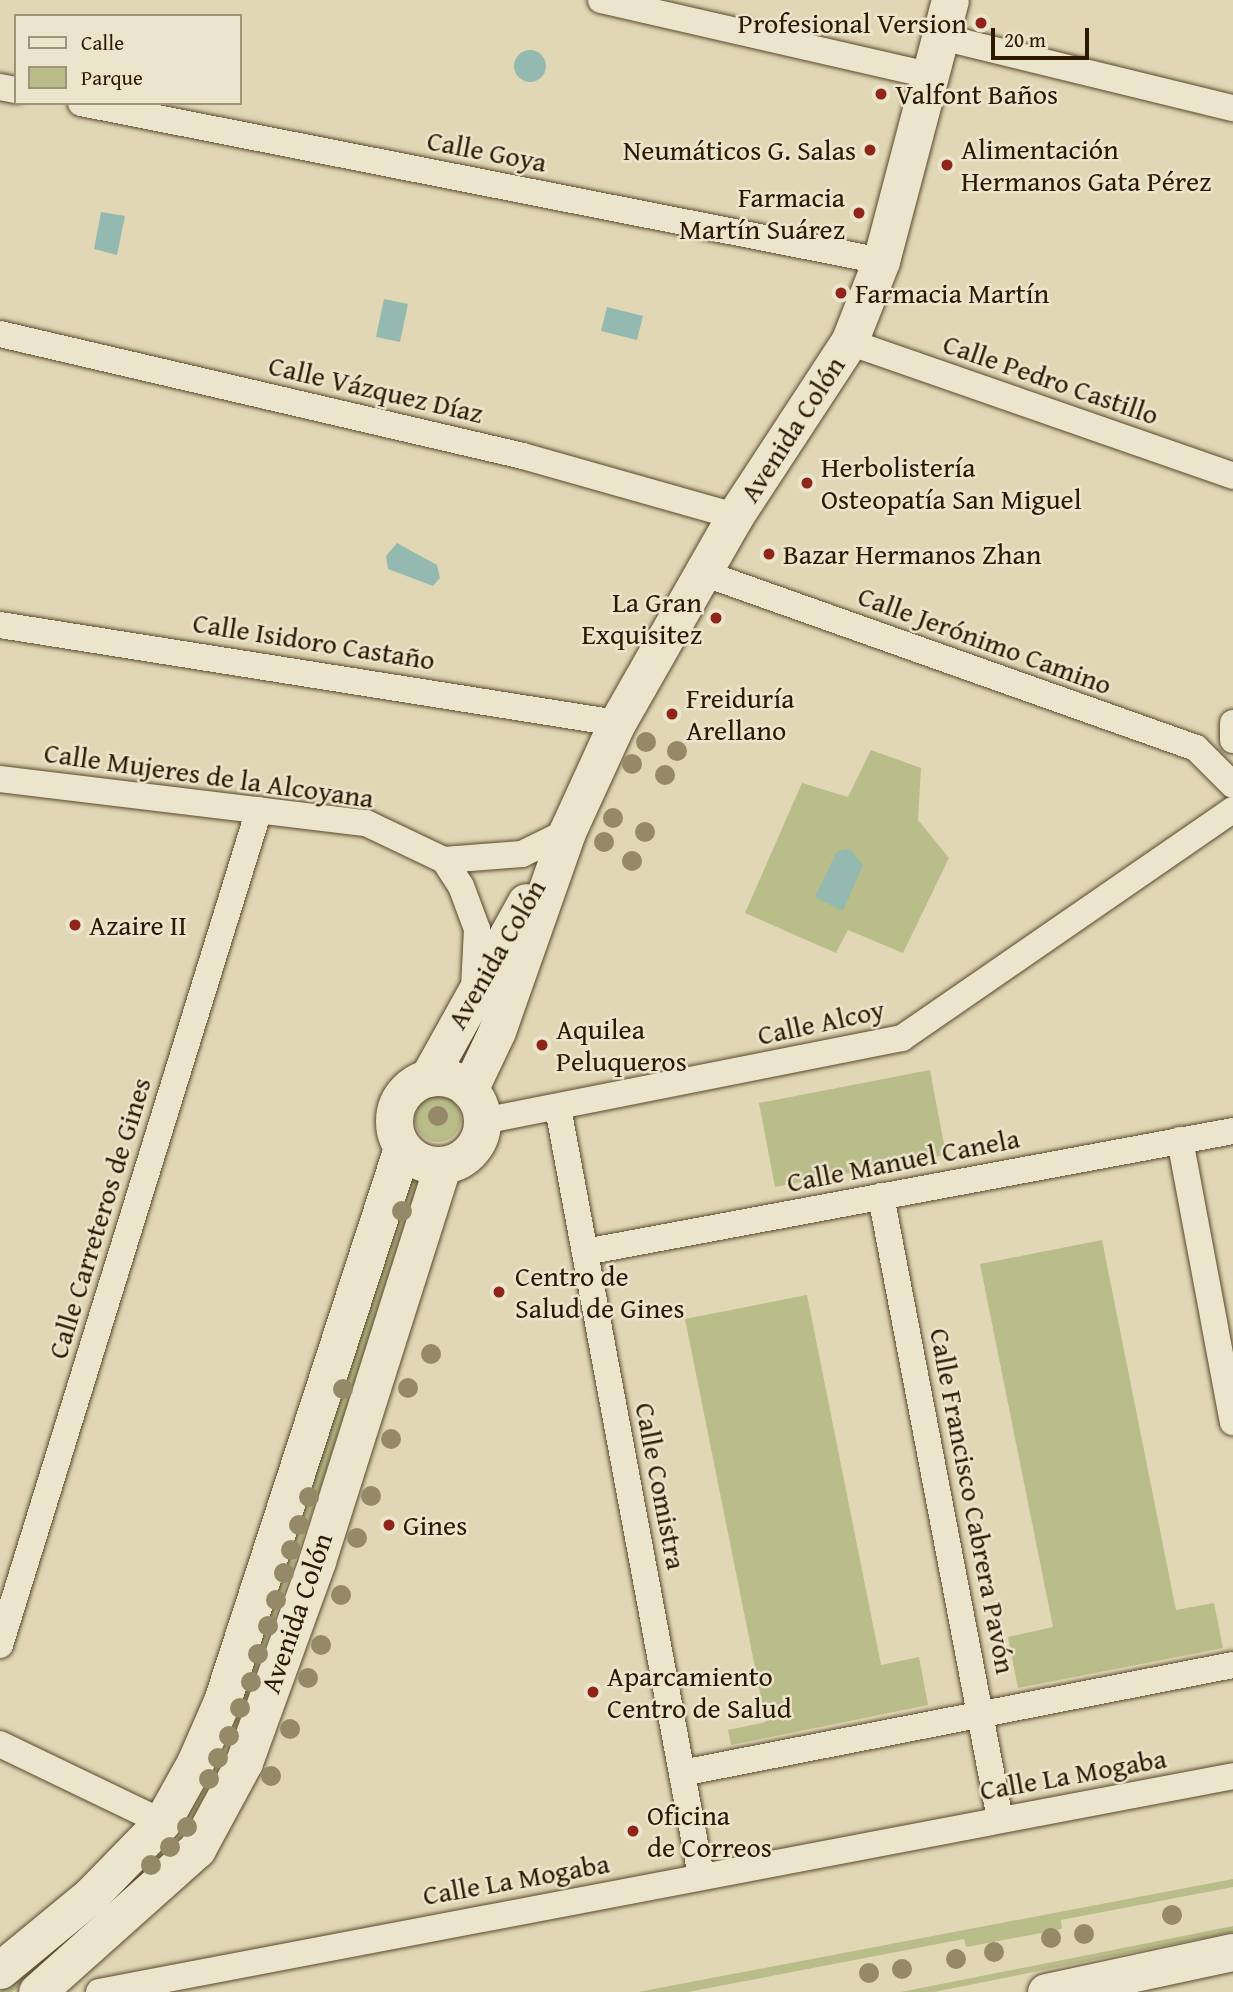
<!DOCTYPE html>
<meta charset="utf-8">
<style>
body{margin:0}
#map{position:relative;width:1233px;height:1992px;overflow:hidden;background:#e1d7b4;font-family:"Gentium Book Plus",serif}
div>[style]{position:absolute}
.green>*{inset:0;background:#b9bd89}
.round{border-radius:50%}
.water>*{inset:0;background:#94b9b0}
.roads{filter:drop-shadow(0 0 2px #5a482d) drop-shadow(0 0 2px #5a482d)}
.street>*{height:26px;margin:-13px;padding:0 13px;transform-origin:13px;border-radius:13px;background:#ece5ce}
.secondary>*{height:37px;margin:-18.5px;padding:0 18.5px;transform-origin:18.5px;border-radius:18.5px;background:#ece5ce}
.secondary>.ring{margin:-18.5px;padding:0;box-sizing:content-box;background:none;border:37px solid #ece5ce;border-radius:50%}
.trees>*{width:20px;height:20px;margin:-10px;border-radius:50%;background:#958968}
.dots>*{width:19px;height:19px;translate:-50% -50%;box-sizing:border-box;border:4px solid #ece5ce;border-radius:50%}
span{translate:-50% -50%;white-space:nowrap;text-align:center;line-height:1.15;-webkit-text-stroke:5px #ece5ce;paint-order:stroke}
.poi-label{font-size:28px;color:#2d1900}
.right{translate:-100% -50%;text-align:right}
.left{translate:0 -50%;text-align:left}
.street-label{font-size:28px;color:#2d1900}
.legend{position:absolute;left:14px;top:14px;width:228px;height:91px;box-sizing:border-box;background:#ece5ce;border:2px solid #a0937c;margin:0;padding:9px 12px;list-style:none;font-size:21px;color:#2d1900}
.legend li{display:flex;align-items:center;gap:14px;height:35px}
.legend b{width:35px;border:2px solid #a0937c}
.scale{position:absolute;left:991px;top:28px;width:98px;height:32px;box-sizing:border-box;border:4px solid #2d1900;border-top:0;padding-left:9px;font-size:21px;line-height:24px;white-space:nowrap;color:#2d1900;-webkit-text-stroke:5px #ece5ce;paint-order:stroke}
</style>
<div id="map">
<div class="green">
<div style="clip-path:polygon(871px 750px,921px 768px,918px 820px,949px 858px,903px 953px,848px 930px,836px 953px,745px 913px,802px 783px,848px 797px)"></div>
<div style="clip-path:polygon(930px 1070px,946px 1155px,775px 1187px,759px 1103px)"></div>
<div class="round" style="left:415px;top:1096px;width:46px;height:46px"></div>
<div style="clip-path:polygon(412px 1171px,420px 1175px,320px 1489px,217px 1784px,186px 1842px,156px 1872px,12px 1992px,0 1992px,178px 1831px,201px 1791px,231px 1721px)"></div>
<div style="clip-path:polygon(1102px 1240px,1176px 1610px,1214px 1603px,1223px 1648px,1018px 1688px,1008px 1637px,1053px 1627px,980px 1264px)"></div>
<div style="clip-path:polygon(807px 1295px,881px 1665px,919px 1657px,928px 1705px,731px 1745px,728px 1730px,766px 1722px,685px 1319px)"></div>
<div style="clip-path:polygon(1233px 1879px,1233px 1887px,1061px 1920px,1062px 1929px,966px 1947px,964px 1939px,688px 1992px,638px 1992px)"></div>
<div style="clip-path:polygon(1233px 1926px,1233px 1932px,934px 1992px,901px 1992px)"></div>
</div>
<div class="water">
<div class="round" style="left:514px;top:50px;width:32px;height:32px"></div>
<div style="clip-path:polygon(101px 212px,125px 216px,117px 255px,94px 249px)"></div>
<div style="clip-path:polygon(384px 299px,408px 304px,400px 342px,376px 337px)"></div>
<div style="clip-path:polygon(607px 307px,643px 316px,637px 340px,601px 331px)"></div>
<div style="clip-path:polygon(397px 543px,437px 565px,440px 578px,433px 586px,388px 569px,386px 556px)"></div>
<div style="clip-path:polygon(850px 849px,863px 865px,843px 911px,815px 897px,837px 851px)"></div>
</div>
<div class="roads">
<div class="street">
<div style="left:601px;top:0;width:335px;rotate:12.9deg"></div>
<div style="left:937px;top:36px;width:305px;rotate:13.7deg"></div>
<div style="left:0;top:87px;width:16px;rotate:11deg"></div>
<div style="left:81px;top:103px;width:815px;rotate:11.17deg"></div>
<div style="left:0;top:334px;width:537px;rotate:13.13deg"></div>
<div style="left:523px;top:456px;width:220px;rotate:15.8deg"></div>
<div style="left:849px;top:342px;width:407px;rotate:19.2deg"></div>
<div style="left:703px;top:573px;width:523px;rotate:19.54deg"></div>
<div style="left:1196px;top:748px;width:52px;rotate:45deg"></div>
<div style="left:0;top:625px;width:625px;rotate:9.03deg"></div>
<div style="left:1233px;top:723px;width:17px;rotate:90deg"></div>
<div style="left:0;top:779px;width:369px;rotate:6.9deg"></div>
<div style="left:366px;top:823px;width:86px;rotate:25.4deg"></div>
<div style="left:444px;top:860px;width:31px;rotate:57deg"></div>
<div style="left:461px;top:886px;width:46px;rotate:69.6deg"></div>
<div style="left:477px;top:929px;width:60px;rotate:92.9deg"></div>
<div style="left:444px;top:860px;width:78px;rotate:-4.4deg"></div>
<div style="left:522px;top:854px;width:50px;rotate:-26.1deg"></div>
<div style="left:558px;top:1108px;width:781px;rotate:79.45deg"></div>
<div style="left:483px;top:1121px;width:427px;rotate:-11.2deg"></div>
<div style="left:902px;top:1038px;width:402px;rotate:-34.6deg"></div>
<div style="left:1180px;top:1140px;width:287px;rotate:79.4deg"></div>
<div style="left:881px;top:1196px;width:634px;rotate:79.19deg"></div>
<div style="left:585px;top:1252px;width:659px;rotate:-10.58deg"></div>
<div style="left:0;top:1645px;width:874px;rotate:-72.77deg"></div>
<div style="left:0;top:1744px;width:180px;rotate:25.7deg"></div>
<div style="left:682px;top:1773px;width:561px;rotate:-11.09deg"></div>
<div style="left:99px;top:1992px;width:1154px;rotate:-10.78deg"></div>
</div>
<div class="secondary">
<div class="ring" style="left:394px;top:1077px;width:51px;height:51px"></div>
<div style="left:428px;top:1078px;width:201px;rotate:-60.9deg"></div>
<div style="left:469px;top:1090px;width:65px;rotate:-64.6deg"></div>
<div style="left:497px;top:1031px;width:211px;rotate:-70.6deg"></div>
<div style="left:567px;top:832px;width:120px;rotate:-65.4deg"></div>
<div style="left:617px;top:723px;width:238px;rotate:-60.3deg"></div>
<div style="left:735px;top:516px;width:208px;rotate:-56.8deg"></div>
<div style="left:849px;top:342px;width:87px;rotate:-68.4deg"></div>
<div style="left:881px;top:261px;width:270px;rotate:-75.2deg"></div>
<div style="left:0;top:1970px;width:118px;rotate:-39.5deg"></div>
<div style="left:91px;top:1895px;width:102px;rotate:-45.8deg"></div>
<div style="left:162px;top:1822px;width:68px;rotate:-60.8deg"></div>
<div style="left:195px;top:1763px;width:68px;rotate:-66.5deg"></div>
<div style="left:222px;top:1701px;width:582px;rotate:-71.97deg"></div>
<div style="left:37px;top:1992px;width:215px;rotate:-41.8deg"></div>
<div style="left:197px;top:1849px;width:99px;rotate:-61.6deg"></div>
<div style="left:244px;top:1762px;width:214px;rotate:-70deg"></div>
<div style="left:317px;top:1561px;width:414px;rotate:-72.4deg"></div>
<div style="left:1046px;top:1992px;width:191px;rotate:-12.1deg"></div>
</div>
</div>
<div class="trees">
<div style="left:646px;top:742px"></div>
<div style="left:677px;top:751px"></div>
<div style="left:632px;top:764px"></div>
<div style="left:665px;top:775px"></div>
<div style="left:613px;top:818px"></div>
<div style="left:645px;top:832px"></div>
<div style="left:604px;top:842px"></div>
<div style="left:632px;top:861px"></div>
<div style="left:438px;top:1116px"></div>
<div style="left:402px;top:1211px"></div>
<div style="left:431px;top:1354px"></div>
<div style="left:408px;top:1388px"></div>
<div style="left:343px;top:1389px"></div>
<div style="left:391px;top:1439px"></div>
<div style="left:371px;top:1496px"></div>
<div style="left:309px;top:1497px"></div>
<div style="left:299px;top:1525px"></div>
<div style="left:357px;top:1538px"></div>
<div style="left:291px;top:1550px"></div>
<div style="left:284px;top:1573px"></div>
<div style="left:341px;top:1595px"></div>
<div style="left:276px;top:1600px"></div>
<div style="left:268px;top:1626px"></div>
<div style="left:321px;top:1645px"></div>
<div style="left:258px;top:1654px"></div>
<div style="left:308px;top:1678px"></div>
<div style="left:251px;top:1682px"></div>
<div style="left:240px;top:1708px"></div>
<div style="left:290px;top:1729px"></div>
<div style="left:229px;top:1736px"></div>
<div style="left:218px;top:1758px"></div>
<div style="left:271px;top:1776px"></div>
<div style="left:209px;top:1779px"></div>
<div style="left:187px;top:1827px"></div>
<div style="left:170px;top:1847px"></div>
<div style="left:151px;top:1865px"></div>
<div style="left:1172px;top:1915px"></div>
<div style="left:1084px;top:1934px"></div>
<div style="left:1051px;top:1938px"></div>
<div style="left:994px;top:1952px"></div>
<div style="left:956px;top:1959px"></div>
<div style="left:902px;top:1969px"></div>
<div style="left:869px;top:1973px"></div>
</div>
<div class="dots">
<div style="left:981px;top:23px;background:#8f2418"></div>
<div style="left:881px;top:94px;background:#8f2418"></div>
<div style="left:870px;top:150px;background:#8f2418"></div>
<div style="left:947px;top:165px;background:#8f2418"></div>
<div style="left:859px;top:213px;background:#8f2418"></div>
<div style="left:841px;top:293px;background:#8f2418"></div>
<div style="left:807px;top:483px;background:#8f2418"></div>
<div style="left:769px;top:554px;background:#8f2418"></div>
<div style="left:716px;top:618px;background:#8f2418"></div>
<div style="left:672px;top:714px;background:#8f2418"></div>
<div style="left:75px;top:925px;background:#8f2418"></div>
<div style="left:542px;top:1045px;background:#8f2418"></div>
<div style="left:499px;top:1292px;background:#8f2418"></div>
<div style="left:389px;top:1525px;background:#8f2418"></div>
<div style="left:593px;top:1692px;background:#8f2418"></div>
<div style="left:633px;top:1831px;background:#8f2418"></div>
</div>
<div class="poi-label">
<span class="right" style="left:967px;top:23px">Profesional Version</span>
<span class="left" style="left:895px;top:94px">Valfont Baños</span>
<span class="left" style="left:961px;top:165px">Alimentación<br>Hermanos Gata Pérez</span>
<span class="right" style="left:856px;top:150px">Neumáticos G. Salas</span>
<span class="right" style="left:845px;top:213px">Farmacia<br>Martín Suárez</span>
<span class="left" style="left:855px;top:293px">Farmacia Martín</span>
<span class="left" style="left:821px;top:483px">Herbolistería<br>Osteopatía San Miguel</span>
<span class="left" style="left:783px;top:554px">Bazar Hermanos Zhan</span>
<span class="right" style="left:702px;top:618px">La Gran<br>Exquisitez</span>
<span class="left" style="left:686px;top:714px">Freiduría<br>Arellano</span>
<span class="left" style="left:89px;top:925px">Azaire II</span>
<span class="left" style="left:556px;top:1045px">Aquilea<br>Peluqueros</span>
<span class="left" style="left:515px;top:1292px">Centro de<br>Salud de Gines</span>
<span class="left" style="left:403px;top:1525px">Gines</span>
<span class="left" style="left:607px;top:1692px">Aparcamiento<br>Centro de Salud</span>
<span class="left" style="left:647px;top:1831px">Oficina<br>de Correos</span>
</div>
<div class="street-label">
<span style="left:487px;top:151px;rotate:11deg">Calle Goya</span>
<span style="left:1051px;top:379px;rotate:19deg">Calle Pedro Castillo</span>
<span style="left:376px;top:389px;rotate:13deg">Calle Vázquez Díaz</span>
<span style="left:792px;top:429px;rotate:-57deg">Avenida Colón</span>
<span style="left:985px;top:640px;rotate:20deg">Calle Jerónimo Camino</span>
<span style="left:314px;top:641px;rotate:9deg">Calle Isidoro Castaño</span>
<span style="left:209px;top:775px;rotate:8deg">Calle Mujeres de la Alcoyana</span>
<span style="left:496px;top:954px;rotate:-60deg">Avenida Colón</span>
<span style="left:821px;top:1022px;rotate:-12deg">Calle Alcoy</span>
<span style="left:903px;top:1160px;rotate:-11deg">Calle Manuel Canela</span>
<span style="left:99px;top:1218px;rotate:-73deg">Calle Carreteros de Gines</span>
<span style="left:661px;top:1486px;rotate:79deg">Calle Comistra</span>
<span style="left:973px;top:1501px;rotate:79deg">Calle Francisco Cabrera Pavón</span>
<span style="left:296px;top:1613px;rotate:-71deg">Avenida Colón</span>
<span style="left:1073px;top:1774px;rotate:-10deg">Calle La Mogaba</span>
<span style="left:516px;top:1879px;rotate:-10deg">Calle La Mogaba</span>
</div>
<ul class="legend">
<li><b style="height:9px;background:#ece5ce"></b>Calle</li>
<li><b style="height:19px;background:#b9bd89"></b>Parque</li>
</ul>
<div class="scale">20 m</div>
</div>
